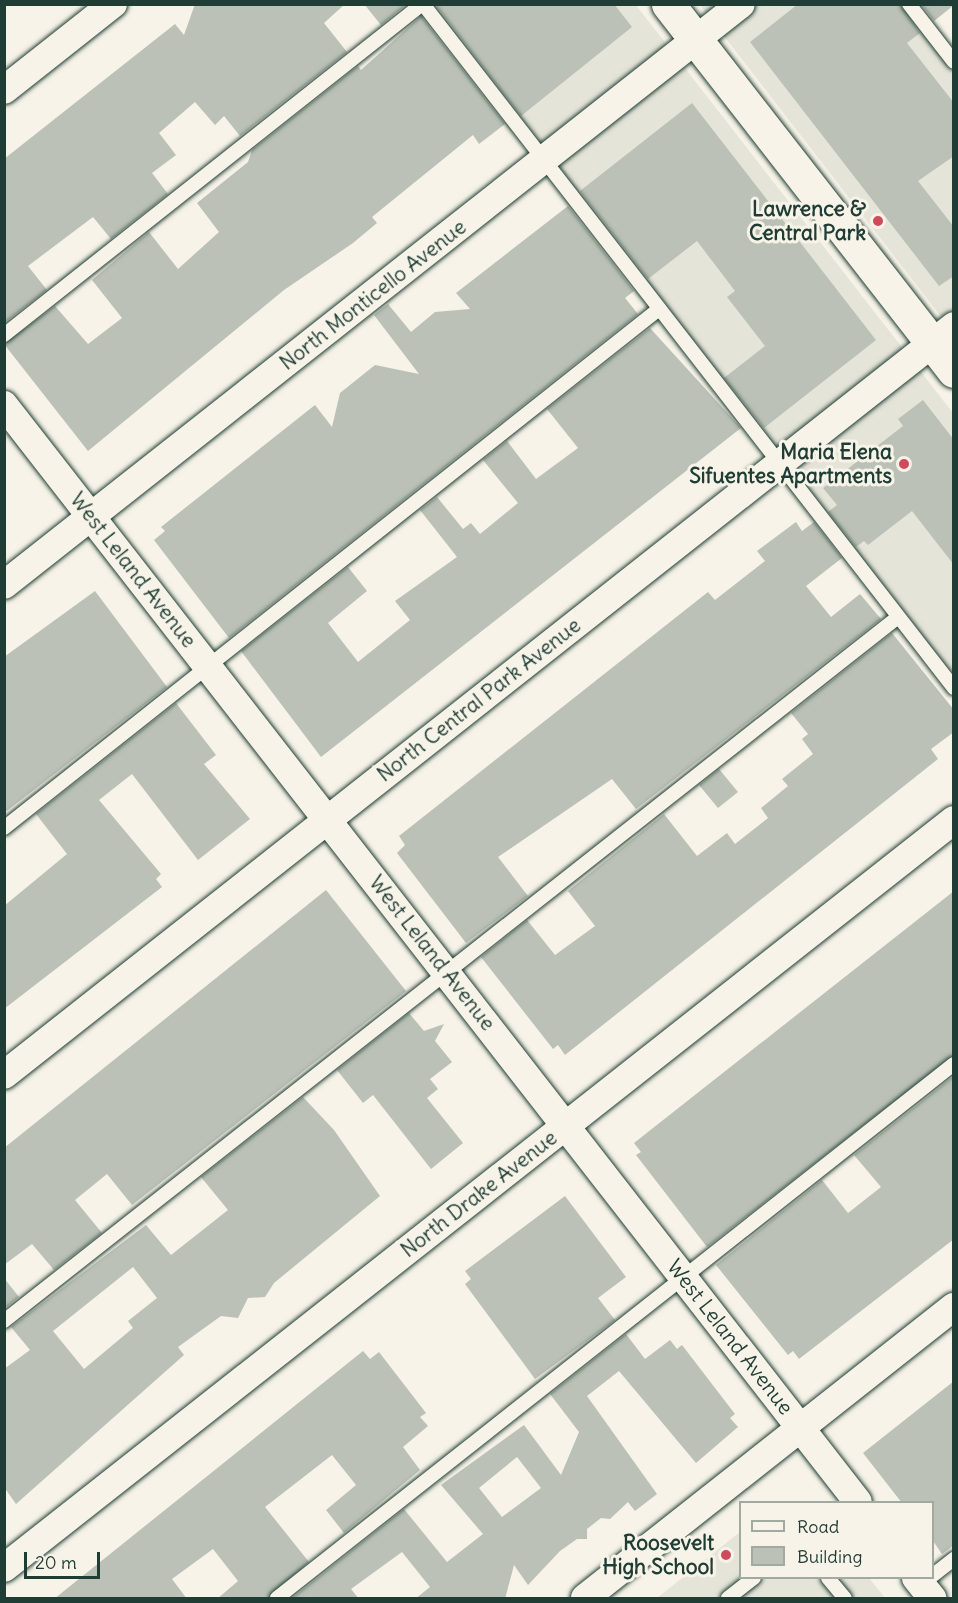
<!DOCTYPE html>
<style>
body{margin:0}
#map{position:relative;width:958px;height:1603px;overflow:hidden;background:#f7f3e8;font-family:Delius,sans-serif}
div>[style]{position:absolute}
.built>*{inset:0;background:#e5e4d9}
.building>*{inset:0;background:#bbc1b6}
.roads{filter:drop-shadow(0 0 2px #1f3d34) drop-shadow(0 0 2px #1f3d34)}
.service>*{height:14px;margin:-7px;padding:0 7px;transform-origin:7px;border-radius:7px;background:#f7f3e8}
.minor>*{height:28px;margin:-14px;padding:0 14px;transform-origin:14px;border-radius:14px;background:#f7f3e8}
.secondary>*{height:33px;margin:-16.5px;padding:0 16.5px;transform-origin:16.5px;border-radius:16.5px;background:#f7f3e8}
.dots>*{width:16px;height:16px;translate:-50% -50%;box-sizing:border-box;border:3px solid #f7f3e8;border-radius:50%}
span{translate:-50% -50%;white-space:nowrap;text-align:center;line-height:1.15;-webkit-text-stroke:6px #f7f3e8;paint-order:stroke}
.poi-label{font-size:21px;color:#1f3d34;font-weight:700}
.right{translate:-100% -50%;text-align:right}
.street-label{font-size:21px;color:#1f3d34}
.frame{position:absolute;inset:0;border:6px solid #1f3d34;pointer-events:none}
.legend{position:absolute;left:739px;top:1501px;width:195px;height:78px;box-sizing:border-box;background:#f7f3e8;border:2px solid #a1aaa0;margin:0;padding:8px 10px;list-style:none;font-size:18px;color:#1f3d34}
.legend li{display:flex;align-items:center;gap:12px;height:30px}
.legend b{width:30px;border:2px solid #a1aaa0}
.scale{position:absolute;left:24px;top:1552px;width:76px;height:27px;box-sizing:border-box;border:3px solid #1f3d34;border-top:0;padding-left:8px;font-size:18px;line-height:21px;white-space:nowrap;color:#1f3d34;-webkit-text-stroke:4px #f7f3e8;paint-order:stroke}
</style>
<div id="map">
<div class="built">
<div style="clip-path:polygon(420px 5px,636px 5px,953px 413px,953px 691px)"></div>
<div style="clip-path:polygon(700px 5px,916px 5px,953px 53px,953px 332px)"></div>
<div style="clip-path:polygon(740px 1532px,740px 1578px,869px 1578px,885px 1598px,657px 1598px)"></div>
</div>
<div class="building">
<div style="clip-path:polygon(195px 4px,345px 4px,324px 23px,347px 52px,240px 136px,224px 116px,215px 125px,195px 102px,159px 133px,176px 155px,152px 173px,168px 194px,111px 239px,93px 217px,28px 266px,47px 290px,4px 323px,4px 159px,175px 24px,184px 35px)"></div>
<div style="clip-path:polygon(364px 4px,407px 4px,381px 25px)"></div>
<div style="clip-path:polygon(435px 4px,614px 4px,632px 27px,521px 116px)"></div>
<div style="clip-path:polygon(798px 4px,900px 4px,920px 33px,907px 43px,954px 103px,954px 156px,918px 181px,954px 227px,954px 276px,939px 286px,750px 42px)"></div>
<div style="clip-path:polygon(921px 4px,954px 4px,954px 5px,934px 21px)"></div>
<div style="clip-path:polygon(421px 16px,505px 124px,479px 144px,473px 135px,372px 217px,377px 223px,353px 243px,284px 290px,88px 451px,4px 344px,55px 306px,88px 344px,122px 318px,92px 280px,149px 232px,178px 269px,219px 232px,197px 203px,248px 162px,252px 150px,358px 66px,361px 70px)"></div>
<div style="clip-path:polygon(692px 103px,876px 340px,764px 428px,724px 378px,765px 346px,727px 297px,735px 291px,697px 241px,648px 279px,580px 191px)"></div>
<div style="clip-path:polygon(568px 206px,634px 291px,625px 298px,638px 314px,229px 638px,154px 540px,165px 531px,161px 527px,315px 405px,332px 427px,340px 393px,375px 365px,419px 374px,374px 315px,388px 304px,411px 332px,435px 312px,470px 309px,456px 293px)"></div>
<div style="clip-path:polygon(650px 328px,741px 428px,321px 757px,241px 651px,348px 567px,367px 591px,328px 623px,358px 662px,410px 620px,395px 601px,457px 557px,420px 510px,437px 497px,463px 529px,471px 523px,480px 534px,518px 503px,483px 460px,507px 441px,536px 479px,578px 448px,547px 409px)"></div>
<div style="clip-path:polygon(923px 400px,954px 440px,954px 565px,912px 511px,868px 545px,864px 541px,856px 547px,828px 512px,837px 505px,823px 488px,903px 426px,898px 419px)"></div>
<div style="clip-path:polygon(796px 522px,802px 531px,814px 522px,842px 558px,806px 586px,831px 617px,860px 594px,881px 619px,636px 809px,612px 779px,498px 857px,528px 896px,466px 943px,397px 853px,405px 845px,399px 836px,708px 592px,715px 600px,765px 561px,757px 551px)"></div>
<div style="clip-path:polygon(95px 591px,167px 687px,4px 813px,4px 657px)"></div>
<div style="clip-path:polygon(892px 633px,954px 710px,954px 732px,931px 749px,938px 759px,565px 1055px,558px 1045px,553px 1049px,481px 957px,527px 920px,555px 955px,595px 926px,568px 891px,664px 814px,697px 856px,727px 833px,735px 844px,768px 818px,761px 808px,788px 786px,782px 779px,813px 754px,802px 739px,808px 734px,791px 713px)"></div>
<div style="clip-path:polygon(176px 703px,216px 755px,204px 764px,250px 819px,198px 860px,132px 774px,99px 800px,161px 874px,156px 879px,162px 887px,4px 1009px,4px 906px,67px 854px,36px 814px)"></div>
<div style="clip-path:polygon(719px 769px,738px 792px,718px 808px,699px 785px)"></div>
<div style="clip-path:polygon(326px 890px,406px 991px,132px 1205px,107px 1174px,75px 1200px,102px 1233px,54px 1270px,32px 1244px,4px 1265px,4px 1148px)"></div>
<div style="clip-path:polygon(954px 891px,954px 1055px,707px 1247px,636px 1155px,641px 1152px,634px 1143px)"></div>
<div style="clip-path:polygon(409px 1013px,424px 1031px,444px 1024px,435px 1041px,452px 1062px,430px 1079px,438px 1089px,427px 1098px,463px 1143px,431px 1169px,373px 1095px,363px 1103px,337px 1070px)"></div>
<div style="clip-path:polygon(954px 1076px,954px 1239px,799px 1359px,793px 1351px,788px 1355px,716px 1265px,822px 1180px,848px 1213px,881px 1187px,854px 1155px)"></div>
<div style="clip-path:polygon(evenodd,303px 1097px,334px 1130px,380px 1196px,274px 1283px,265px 1297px,248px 1298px,238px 1318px,221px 1316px,178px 1347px,184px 1355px,16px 1504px,4px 1487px,4px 1369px,30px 1350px,11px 1327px,146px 1225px,171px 1255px,228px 1210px,201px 1177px,303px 1097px,133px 1267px,157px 1298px,128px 1321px,133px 1328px,84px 1369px,53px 1331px,133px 1267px)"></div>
<div style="clip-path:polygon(565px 1196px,626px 1277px,598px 1298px,615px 1320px,535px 1379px,465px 1284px,471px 1279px,465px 1271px)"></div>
<div style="clip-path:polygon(4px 1278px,19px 1297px,4px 1309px)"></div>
<div style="clip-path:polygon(evenodd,626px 1334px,645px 1359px,670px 1340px,677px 1349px,682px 1345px,735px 1414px,730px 1418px,738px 1427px,696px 1463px,619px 1371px,587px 1396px,657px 1494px,635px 1511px,628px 1502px,610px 1519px,601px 1518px,587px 1529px,587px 1539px,577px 1539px,560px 1551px,528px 1585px,514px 1565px,505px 1599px,415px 1599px,430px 1587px,402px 1552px,351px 1589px,359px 1599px,291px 1599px,404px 1509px,447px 1562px,483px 1534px,441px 1485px,524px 1425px,561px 1475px,579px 1432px,550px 1394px,626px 1334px,517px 1457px,541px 1488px,502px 1517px,479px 1488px,517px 1457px)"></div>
<div style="clip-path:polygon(363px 1351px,370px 1359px,379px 1352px,426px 1413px,420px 1417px,428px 1426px,403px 1447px,420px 1470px,344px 1533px,326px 1510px,356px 1485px,332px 1455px,265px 1507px,309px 1562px,268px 1599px,217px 1599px,238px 1581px,213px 1549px,172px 1579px,187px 1599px,54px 1599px)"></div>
<div style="clip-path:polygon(954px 1381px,954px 1545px,942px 1554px,933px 1541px,933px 1503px,902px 1503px,863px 1453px)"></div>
</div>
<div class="roads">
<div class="service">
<div style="left:423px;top:4px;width:866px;rotate:52.18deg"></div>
<div style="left:909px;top:4px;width:73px;rotate:52.2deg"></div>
<div style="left:4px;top:335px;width:533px;rotate:-38.37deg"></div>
<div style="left:4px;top:828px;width:836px;rotate:-38.39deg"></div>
<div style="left:4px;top:1321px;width:1138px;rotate:-38.22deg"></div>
<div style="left:932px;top:1576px;width:28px;rotate:-38deg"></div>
<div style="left:828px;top:1578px;width:26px;rotate:50deg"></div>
<div style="left:277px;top:1598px;width:862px;rotate:-38.27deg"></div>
<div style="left:728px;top:1598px;width:33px;rotate:-38deg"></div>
</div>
<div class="minor">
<div style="left:4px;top:90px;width:139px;rotate:-38.3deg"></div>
<div style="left:4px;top:405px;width:1390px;rotate:52.1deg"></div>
<div style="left:4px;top:585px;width:938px;rotate:-38.25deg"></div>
<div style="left:4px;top:1075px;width:1210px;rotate:-38.25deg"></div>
<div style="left:4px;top:1568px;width:1209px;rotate:-38.22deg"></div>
<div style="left:916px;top:1578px;width:26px;rotate:51deg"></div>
<div style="left:585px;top:1598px;width:470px;rotate:-38.3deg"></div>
</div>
<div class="secondary">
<div style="left:668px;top:4px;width:465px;rotate:52.1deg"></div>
</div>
</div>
<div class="dots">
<div style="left:878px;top:221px;background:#d1495b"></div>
<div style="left:904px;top:464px;background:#d1495b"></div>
<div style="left:726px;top:1555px;background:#d1495b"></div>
</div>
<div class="poi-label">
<span class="right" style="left:866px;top:221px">Lawrence &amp;<br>Central Park</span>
<span class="right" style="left:892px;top:464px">Maria Elena<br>Sifuentes Apartments</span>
<span class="right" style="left:714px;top:1555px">Roosevelt<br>High School</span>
</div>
<div class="street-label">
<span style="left:373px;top:295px;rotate:-38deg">North Monticello Avenue</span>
<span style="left:133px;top:570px;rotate:52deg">West Leland Avenue</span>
<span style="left:479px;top:700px;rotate:-38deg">North Central Park Avenue</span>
<span style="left:432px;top:953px;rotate:52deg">West Leland Avenue</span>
<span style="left:479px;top:1194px;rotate:-38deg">North Drake Avenue</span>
<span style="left:730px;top:1337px;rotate:52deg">West Leland Avenue</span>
</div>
<div class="frame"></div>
<ul class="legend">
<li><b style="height:8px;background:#f7f3e8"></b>Road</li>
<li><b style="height:16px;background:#bbc1b6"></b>Building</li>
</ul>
<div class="scale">20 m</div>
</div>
